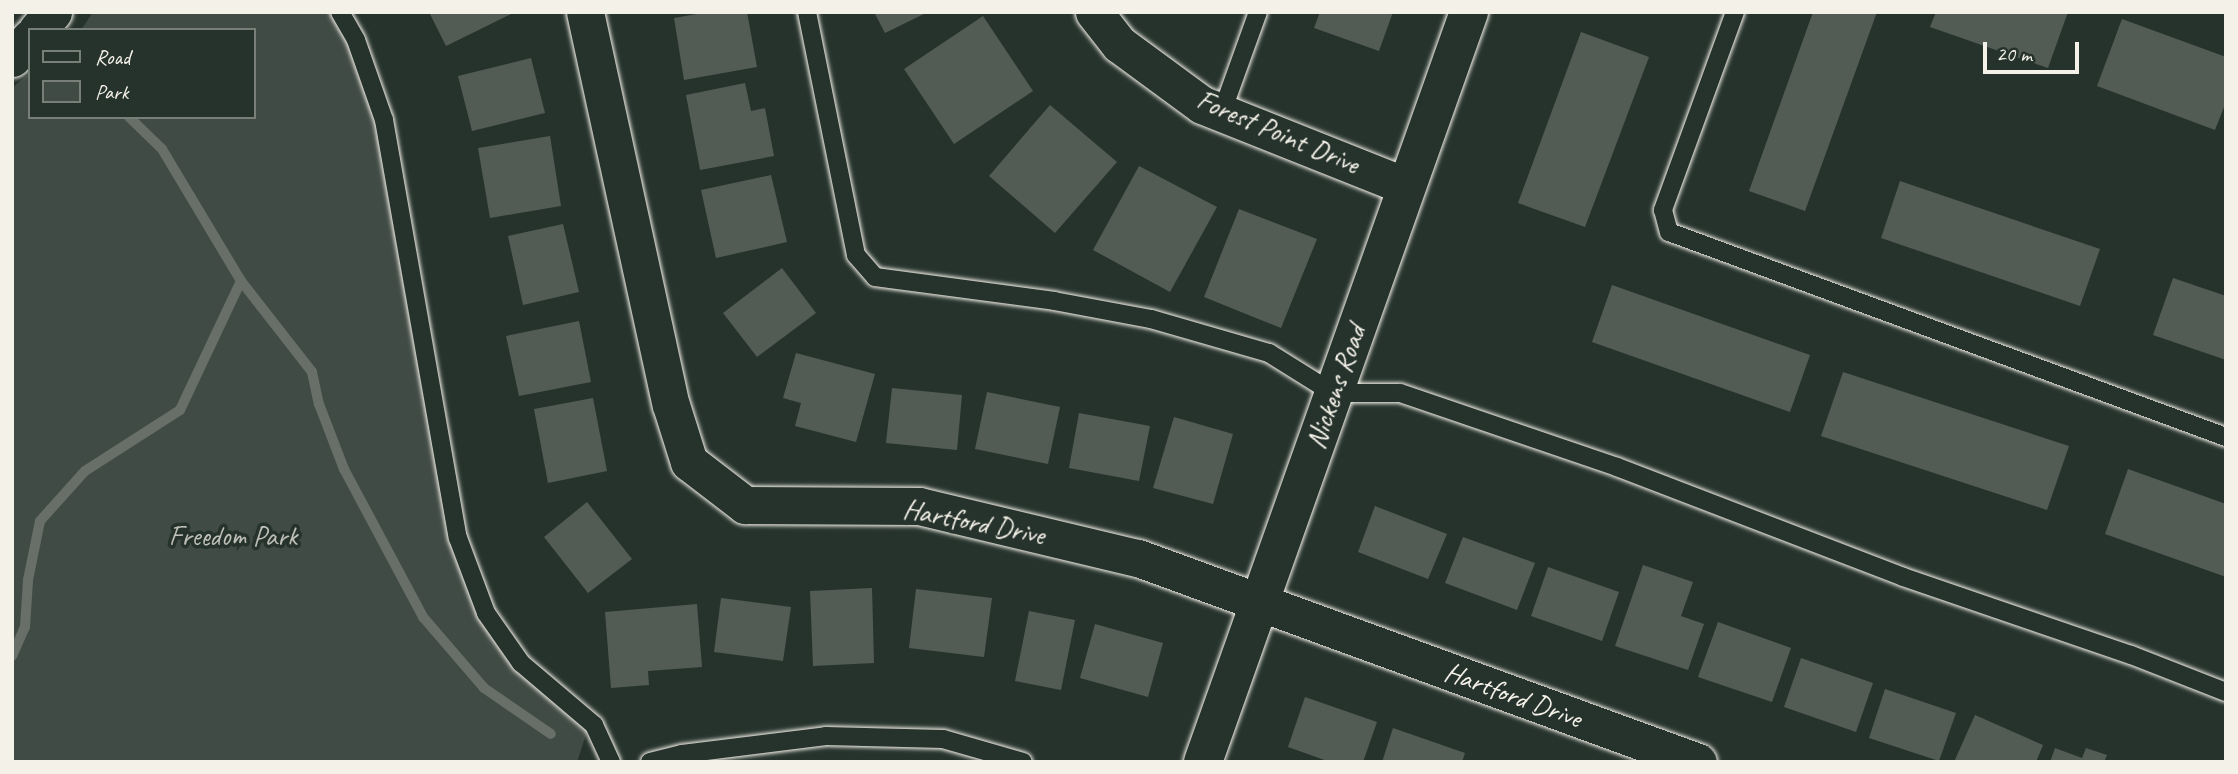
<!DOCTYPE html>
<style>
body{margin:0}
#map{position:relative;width:2238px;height:774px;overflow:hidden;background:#26332d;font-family:Caveat,sans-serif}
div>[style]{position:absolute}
.green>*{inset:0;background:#414b45}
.stream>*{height:10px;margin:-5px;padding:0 5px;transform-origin:5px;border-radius:5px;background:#676f68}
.building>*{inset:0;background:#525c55}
.roads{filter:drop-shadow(0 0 2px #f4f1e8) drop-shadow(0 0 2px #f4f1e8)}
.lane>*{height:18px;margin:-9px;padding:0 9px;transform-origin:9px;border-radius:9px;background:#26332d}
.street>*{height:37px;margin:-18.5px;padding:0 18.5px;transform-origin:18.5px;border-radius:18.5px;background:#26332d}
.secondary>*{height:38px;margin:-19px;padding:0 19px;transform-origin:19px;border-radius:19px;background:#26332d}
span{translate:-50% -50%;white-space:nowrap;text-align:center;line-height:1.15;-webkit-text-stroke:7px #26332d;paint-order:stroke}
.street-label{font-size:28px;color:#f4f1e8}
.park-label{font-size:28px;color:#bebfb7}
.frame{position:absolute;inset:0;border:14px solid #f4f1e8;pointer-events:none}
.legend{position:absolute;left:28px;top:28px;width:228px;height:91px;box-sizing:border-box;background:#26332d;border:2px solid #787f78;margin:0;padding:9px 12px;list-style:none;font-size:21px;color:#f4f1e8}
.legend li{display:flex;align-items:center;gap:14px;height:35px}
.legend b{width:35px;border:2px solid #787f78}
.scale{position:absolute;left:1983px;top:42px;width:96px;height:32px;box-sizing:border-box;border:4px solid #f4f1e8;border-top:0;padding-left:9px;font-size:21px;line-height:24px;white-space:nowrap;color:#f4f1e8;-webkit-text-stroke:5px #26332d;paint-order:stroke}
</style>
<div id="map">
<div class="green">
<div style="clip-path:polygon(93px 12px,336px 12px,367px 61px,456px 532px,497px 632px,589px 725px,577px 762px,12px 762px,12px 88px,30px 73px,30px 117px,254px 117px,254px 30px,81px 30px)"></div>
</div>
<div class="stream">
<div style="left:129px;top:117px;width:46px;rotate:44.1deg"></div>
<div style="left:162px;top:149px;width:154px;rotate:59.1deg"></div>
<div style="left:241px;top:281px;width:115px;rotate:52deg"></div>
<div style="left:312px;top:372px;width:33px;rotate:78deg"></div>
<div style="left:319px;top:404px;width:70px;rotate:69deg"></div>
<div style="left:344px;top:469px;width:168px;rotate:61.9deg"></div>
<div style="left:423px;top:617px;width:94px;rotate:49.3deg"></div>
<div style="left:484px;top:688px;width:81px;rotate:34.5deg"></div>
<div style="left:12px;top:656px;width:32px;rotate:-66deg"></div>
<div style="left:25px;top:627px;width:47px;rotate:-86.3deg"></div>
<div style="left:28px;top:580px;width:60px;rotate:-78.5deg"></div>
<div style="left:40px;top:521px;width:67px;rotate:-48deg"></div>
<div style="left:85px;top:471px;width:113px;rotate:-32.7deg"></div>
<div style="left:180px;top:410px;width:143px;rotate:-64.7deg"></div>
</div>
<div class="building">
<div style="clip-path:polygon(429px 12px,510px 12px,511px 14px,446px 46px)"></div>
<div style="clip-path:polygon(708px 12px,747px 12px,757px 67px,684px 80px,674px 18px)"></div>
<div style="clip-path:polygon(874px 12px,928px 12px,885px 33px)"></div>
<div style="clip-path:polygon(1320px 12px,1393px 12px,1379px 51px,1314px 28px)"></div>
<div style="clip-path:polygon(1813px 12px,1877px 12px,1805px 211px,1749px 191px)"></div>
<div style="clip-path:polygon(1936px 12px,2068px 12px,2048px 68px,1930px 27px)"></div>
<div style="clip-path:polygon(983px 16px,1033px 91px,954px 144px,904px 69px)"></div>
<div style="clip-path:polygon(2122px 19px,2226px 57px,2226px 102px,2215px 130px,2097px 86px)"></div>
<div style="clip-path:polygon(1581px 32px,1649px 57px,1585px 227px,1518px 203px)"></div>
<div style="clip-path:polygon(531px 58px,545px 113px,472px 131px,458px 76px)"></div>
<div style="clip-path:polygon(745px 83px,751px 111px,765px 108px,774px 156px,700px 170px,686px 95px)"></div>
<div style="clip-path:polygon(1050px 105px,1117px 162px,1055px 233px,989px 176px)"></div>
<div style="clip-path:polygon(550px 136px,561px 206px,490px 218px,478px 148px)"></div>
<div style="clip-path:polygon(1139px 166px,1217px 207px,1170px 292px,1093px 250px)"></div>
<div style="clip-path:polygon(771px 175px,787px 242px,716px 258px,701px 190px)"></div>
<div style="clip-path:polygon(1900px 181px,2100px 249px,2080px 306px,1881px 238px)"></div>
<div style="clip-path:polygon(1239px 209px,1317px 239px,1281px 328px,1204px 297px)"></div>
<div style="clip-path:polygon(563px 224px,579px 292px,523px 305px,508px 236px)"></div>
<div style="clip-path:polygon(782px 268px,816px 313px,757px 357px,723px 313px)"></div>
<div style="clip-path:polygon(2173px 278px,2226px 296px,2226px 360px,2153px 335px)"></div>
<div style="clip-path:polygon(1612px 285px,1810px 355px,1790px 412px,1592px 342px)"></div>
<div style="clip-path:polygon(579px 321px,591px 382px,519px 396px,506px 336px)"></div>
<div style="clip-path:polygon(796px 353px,875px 374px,856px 442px,795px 426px,801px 403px,783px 398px)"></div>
<div style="clip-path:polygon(1843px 372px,2069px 446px,2047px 510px,1821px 436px)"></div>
<div style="clip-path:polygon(892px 388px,962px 395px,957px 450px,886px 443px)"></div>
<div style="clip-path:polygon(987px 392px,1060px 407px,1048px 464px,975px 449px)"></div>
<div style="clip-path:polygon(593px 398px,607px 471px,548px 483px,534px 409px)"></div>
<div style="clip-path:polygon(1079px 413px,1150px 426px,1139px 481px,1069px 468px)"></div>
<div style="clip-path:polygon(1174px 417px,1233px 434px,1213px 504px,1153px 488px)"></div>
<div style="clip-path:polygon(2128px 469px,2226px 504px,2226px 577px,2105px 534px)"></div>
<div style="clip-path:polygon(587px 502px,632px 559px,588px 593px,544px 537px)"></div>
<div style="clip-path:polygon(1375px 506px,1447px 534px,1428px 579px,1358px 552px)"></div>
<div style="clip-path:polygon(1463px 537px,1535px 563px,1517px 610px,1445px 583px)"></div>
<div style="clip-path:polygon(1643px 565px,1693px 582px,1681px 616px,1704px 624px,1688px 670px,1615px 646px)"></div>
<div style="clip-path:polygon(1548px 567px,1619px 592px,1602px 641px,1531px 616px)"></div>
<div style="clip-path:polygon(872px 588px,874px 663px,813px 666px,810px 591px)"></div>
<div style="clip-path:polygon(916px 589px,992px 598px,984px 657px,909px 648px)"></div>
<div style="clip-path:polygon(721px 598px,791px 607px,783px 661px,714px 652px)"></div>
<div style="clip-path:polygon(697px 604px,702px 667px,648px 671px,649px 685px,611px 688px,605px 612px)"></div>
<div style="clip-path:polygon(1029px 611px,1075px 620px,1061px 690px,1015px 681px)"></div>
<div style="clip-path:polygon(1718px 622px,1791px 648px,1772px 702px,1698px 677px)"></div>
<div style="clip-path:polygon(1095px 624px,1163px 643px,1148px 697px,1080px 678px)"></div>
<div style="clip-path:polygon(1801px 658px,1873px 683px,1856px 732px,1784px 707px)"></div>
<div style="clip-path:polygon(1885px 689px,1956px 713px,1939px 761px,1869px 738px)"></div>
<div style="clip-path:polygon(1305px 697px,1377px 722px,1363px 762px,1330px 762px,1288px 747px)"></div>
<div style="clip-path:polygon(1975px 715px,2043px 745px,2036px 762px,1954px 762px)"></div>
<div style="clip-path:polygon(1393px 728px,1465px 753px,1462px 762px,1382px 762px)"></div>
<div style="clip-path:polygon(2055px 748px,2082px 758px,2086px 748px,2107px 755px,2104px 762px,2050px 762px)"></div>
</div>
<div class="roads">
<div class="lane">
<div style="left:340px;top:12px;width:32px;rotate:60deg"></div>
<div style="left:356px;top:40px;width:85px;rotate:70.7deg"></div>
<div style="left:384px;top:120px;width:424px;rotate:80deg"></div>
<div style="left:458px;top:538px;width:80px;rotate:69.5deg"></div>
<div style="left:486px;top:613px;width:61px;rotate:55deg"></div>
<div style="left:521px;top:663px;width:96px;rotate:40.3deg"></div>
<div style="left:594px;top:725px;width:41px;rotate:65.3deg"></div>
<div style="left:807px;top:12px;width:248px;rotate:78.6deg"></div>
<div style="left:856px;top:255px;width:29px;rotate:49deg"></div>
<div style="left:875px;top:277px;width:181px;rotate:7.6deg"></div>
<div style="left:1054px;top:301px;width:99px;rotate:10.5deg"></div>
<div style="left:1151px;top:319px;width:123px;rotate:16.1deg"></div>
<div style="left:1269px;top:353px;width:75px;rotate:32deg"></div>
<div style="left:1333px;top:393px;width:67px"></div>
<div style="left:1400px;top:393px;width:229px;rotate:18.8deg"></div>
<div style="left:1617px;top:467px;width:306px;rotate:21deg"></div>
<div style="left:1903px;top:577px;width:241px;rotate:18.9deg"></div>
<div style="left:2131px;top:655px;width:102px;rotate:21.3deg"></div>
<div style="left:1735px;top:12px;width:211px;rotate:110deg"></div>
<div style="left:1663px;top:210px;width:23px;rotate:75deg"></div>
<div style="left:1669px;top:232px;width:594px;rotate:20.21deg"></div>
<div style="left:1222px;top:112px;width:106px;rotate:-70.2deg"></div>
<div style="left:650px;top:762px;width:33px;rotate:-14deg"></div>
<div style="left:682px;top:754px;width:145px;rotate:-7.1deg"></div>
<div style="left:826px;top:736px;width:117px;rotate:1.5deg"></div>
<div style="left:943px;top:739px;width:83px;rotate:16deg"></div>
</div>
<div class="street">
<div style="left:585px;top:12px;width:402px;rotate:77.7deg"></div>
<div style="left:671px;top:405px;width:60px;rotate:72.5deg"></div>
<div style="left:689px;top:462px;width:71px;rotate:37.5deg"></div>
<div style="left:745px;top:505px;width:174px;rotate:0.3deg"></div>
<div style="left:919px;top:506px;width:225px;rotate:13.4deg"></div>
<div style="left:1138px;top:558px;width:596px;rotate:20.02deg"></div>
<div style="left:1094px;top:12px;width:41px;rotate:52deg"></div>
<div style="left:1119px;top:44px;width:103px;rotate:36.3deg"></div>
<div style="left:1202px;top:105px;width:219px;rotate:21.7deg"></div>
<div style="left:37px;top:30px;width:24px;rotate:-48deg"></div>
<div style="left:12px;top:58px;width:27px;rotate:-48deg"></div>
</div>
<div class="secondary">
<div style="left:1203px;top:762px;width:796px;rotate:-70.47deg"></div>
</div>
</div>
<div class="street-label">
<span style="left:1278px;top:132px;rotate:23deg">Forest Point Drive</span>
<span style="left:1336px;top:387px;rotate:-71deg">Nickens Road</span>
<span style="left:974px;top:522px;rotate:11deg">Hartford Drive</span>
<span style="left:1513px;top:695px;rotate:20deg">Hartford Drive</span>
</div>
<div class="park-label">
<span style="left:233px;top:536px">Freedom Park</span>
</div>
<div class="frame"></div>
<ul class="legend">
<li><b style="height:9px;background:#26332d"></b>Road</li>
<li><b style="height:19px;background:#414b45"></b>Park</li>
</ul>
<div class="scale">20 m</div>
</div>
